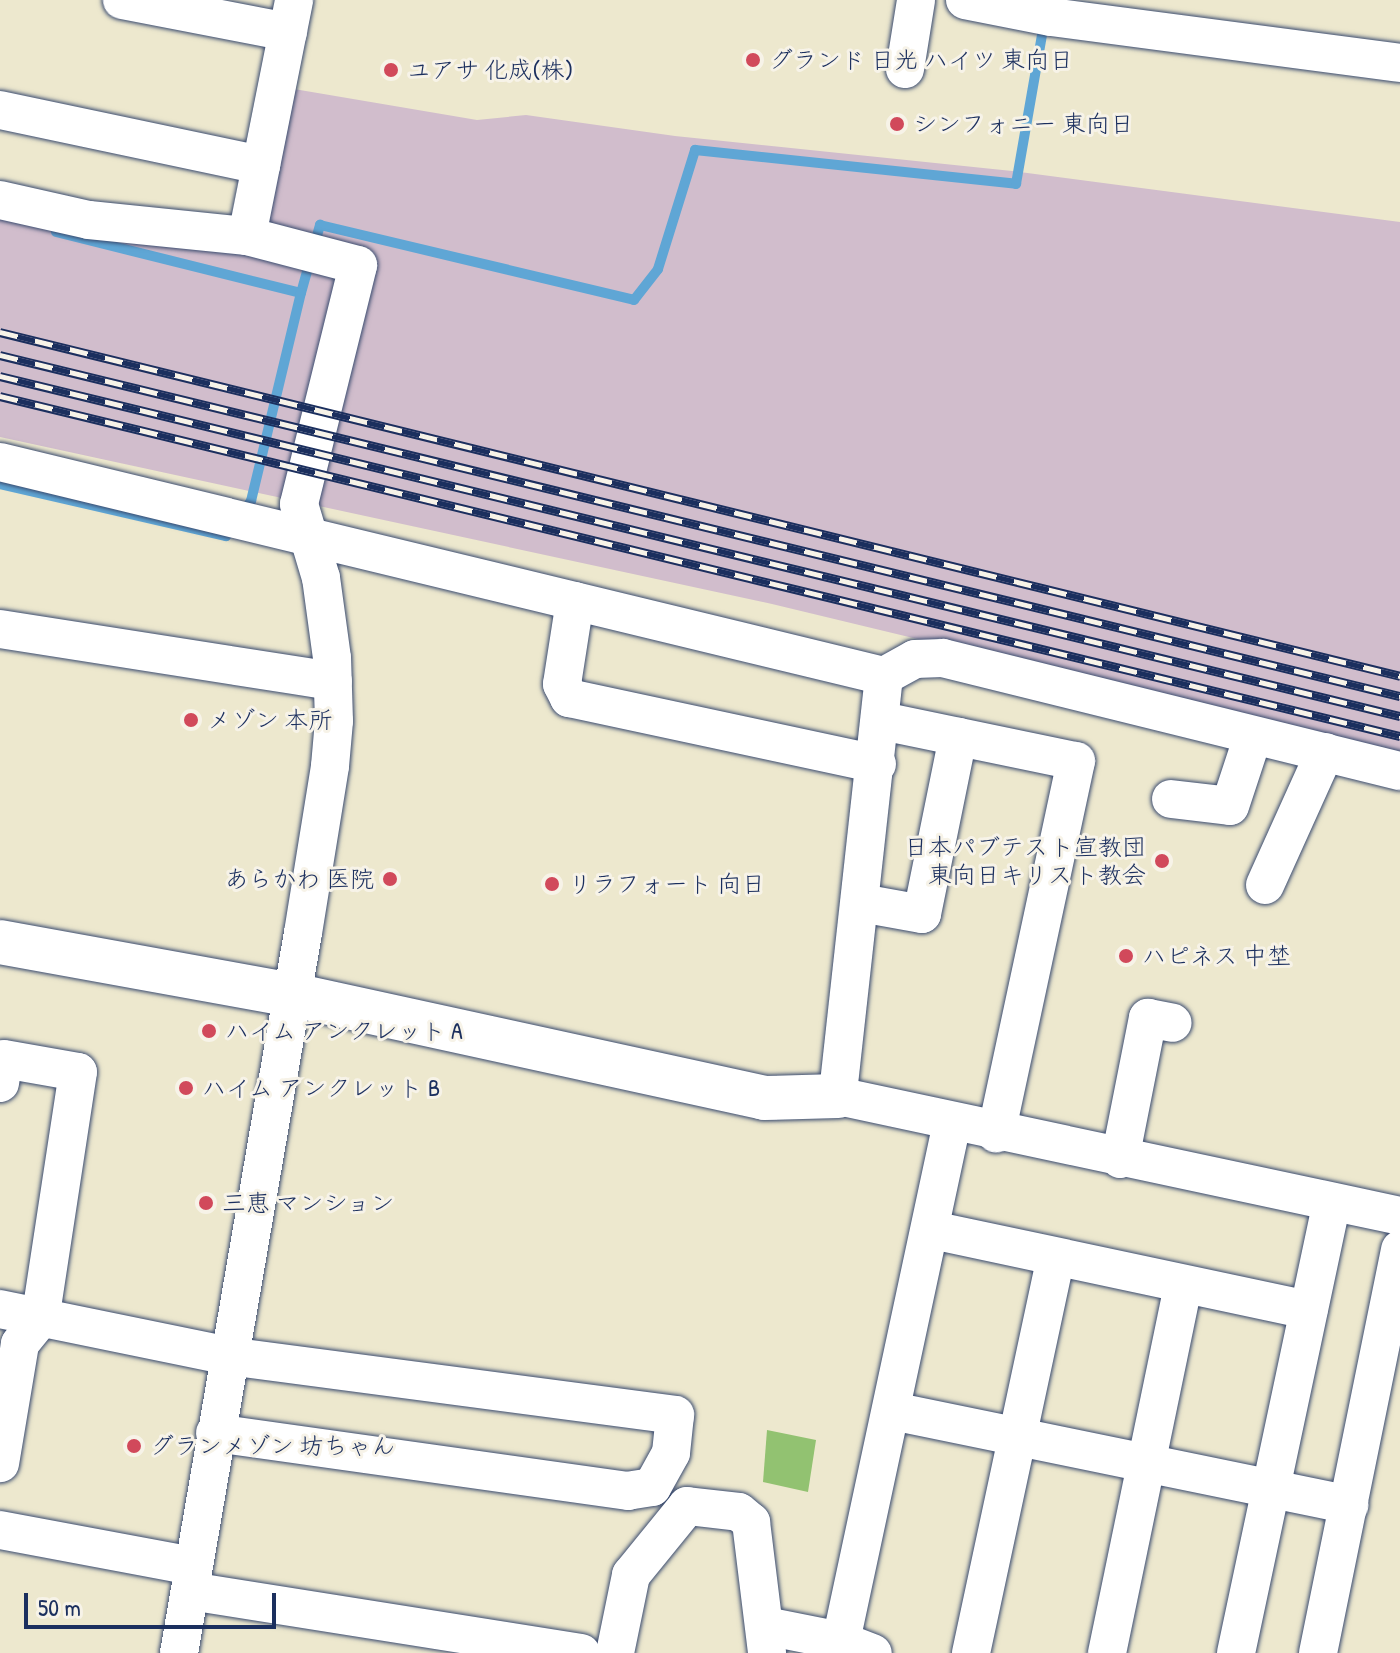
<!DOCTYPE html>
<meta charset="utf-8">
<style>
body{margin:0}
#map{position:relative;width:1400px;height:1653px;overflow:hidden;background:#ede8ce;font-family:"Patrick Hand","Klee One",sans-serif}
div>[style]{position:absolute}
.industrial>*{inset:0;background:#d1bdcc}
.green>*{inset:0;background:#92c271}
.stream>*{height:10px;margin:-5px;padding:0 5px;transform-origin:5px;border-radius:5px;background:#5fa6d5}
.roads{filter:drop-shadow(0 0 2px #3a4b6f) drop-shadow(0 0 2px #3a4b6f)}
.minor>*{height:38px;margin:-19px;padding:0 19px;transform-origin:19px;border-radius:19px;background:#fff}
.tertiary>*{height:44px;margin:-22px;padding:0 22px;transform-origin:22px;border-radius:22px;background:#fff}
.rail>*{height:9px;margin-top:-4.5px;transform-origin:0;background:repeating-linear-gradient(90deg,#f7f3e8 0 18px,#1b2f5e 0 36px);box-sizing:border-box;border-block:2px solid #1b2f5e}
.dots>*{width:22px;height:22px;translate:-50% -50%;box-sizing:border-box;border:4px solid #f7f3e8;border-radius:50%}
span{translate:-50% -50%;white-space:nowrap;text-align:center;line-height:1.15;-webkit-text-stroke:6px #f7f3e8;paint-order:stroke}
.poi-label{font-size:24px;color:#1b2f5e}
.left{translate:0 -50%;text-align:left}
.right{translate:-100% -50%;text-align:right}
.scale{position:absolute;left:24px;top:1593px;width:252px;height:36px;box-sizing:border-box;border:4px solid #1b2f5e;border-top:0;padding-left:10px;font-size:24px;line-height:28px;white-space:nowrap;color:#1b2f5e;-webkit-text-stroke:6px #f7f3e8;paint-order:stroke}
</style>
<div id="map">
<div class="industrial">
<div style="clip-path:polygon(294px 89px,477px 120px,526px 115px,675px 136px,1012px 171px,1400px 222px,1400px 755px,772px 604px,0 437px,0 216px,256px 256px)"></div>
</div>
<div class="green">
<div style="clip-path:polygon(767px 1430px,816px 1440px,808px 1492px,763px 1482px)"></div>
</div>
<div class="stream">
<div style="left:56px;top:232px;width:252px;rotate:14deg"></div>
<div style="left:301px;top:293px;width:71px;rotate:-74.4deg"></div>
<div style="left:320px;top:225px;width:323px;rotate:13.4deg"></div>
<div style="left:634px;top:300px;width:39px;rotate:-52deg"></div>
<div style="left:658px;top:269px;width:125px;rotate:-72.7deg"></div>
<div style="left:695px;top:150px;width:323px;rotate:6deg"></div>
<div style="left:1016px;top:184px;width:162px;rotate:-80.1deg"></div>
<div style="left:0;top:484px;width:232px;rotate:13deg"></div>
<div style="left:226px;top:536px;width:14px;rotate:-54deg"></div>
<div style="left:243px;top:512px;width:14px;rotate:-54deg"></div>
<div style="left:251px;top:501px;width:214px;rotate:-76.5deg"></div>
</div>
<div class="roads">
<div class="minor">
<div style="left:122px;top:0;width:169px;rotate:10.9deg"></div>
<div style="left:965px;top:0;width:88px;rotate:11.2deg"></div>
<div style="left:1051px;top:17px;width:352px;rotate:7.5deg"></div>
<div style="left:905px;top:69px;width:70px;rotate:-80.9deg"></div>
<div style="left:0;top:110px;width:267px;rotate:11.9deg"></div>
<div style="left:0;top:200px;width:91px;rotate:12.7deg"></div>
<div style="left:89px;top:220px;width:159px;rotate:5.8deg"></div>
<div style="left:0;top:462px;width:910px;rotate:13.61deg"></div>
<div style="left:884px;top:676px;width:35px;rotate:-29deg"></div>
<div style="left:915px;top:659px;width:28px;rotate:-2deg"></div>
<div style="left:943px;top:658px;width:471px;rotate:13.9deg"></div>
<div style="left:575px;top:601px;width:84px;rotate:98.9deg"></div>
<div style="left:562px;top:684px;width:16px;rotate:63deg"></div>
<div style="left:569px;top:698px;width:315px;rotate:12.1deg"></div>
<div style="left:0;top:629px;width:337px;rotate:8.9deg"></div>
<div style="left:884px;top:676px;width:423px;rotate:96.3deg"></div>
<div style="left:838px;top:1096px;width:575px;rotate:12.05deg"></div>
<div style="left:882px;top:721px;width:198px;rotate:11.7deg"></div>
<div style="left:1076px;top:761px;width:381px;rotate:102.1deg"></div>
<div style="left:1171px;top:799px;width:59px;rotate:6.8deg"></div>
<div style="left:1230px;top:806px;width:74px;rotate:-71.8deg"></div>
<div style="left:1265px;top:885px;width:146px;rotate:-65.7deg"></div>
<div style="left:861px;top:903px;width:62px;rotate:10.2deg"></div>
<div style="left:922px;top:914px;width:181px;rotate:-78.5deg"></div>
<div style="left:0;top:1083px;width:24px;rotate:-81deg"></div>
<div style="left:4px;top:1059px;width:75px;rotate:10deg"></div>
<div style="left:78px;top:1072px;width:250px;rotate:98.7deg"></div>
<div style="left:40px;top:1319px;width:32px;rotate:129deg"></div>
<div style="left:20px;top:1344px;width:121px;rotate:99.5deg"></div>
<div style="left:1120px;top:1159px;width:144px;rotate:-78.8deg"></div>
<div style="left:1148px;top:1018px;width:25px;rotate:11deg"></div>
<div style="left:932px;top:1230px;width:385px;rotate:12deg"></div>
<div style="left:0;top:1309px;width:233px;rotate:11.6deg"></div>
<div style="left:228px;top:1356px;width:451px;rotate:7.5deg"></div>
<div style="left:675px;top:1415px;width:38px;rotate:96deg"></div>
<div style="left:671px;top:1453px;width:39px;rotate:119deg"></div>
<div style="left:652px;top:1487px;width:24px;rotate:171deg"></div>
<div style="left:628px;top:1491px;width:417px;rotate:-172deg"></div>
<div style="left:892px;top:1411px;width:467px;rotate:11.6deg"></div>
<div style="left:0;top:1530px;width:196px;rotate:10.6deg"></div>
<div style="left:190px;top:1591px;width:396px;rotate:9deg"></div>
<div style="left:766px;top:1626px;width:76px;rotate:11.3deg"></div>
<div style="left:841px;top:1641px;width:530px;rotate:-77.91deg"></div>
<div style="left:841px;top:1641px;width:34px;rotate:21deg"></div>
<div style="left:179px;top:1653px;width:731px;rotate:-80.23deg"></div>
<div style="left:303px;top:933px;width:169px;rotate:-80.8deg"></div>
<div style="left:330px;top:766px;width:45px;rotate:-84.9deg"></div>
<div style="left:334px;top:721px;width:63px;rotate:-91.8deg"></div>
<div style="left:332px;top:658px;width:81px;rotate:-97.8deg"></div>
<div style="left:321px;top:578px;width:77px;rotate:-106.6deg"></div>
<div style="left:299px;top:504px;width:246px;rotate:-76.1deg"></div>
<div style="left:358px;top:265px;width:115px;rotate:-165.4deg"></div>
<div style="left:247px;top:236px;width:241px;rotate:-78.7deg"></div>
<div style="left:615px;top:1653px;width:80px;rotate:-78.4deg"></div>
<div style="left:631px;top:1575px;width:89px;rotate:-50.9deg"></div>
<div style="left:687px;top:1506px;width:52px;rotate:6.6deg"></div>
<div style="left:739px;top:1512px;width:16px;rotate:40deg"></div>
<div style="left:751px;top:1522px;width:132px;rotate:83deg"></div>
<div style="left:971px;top:1653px;width:404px;rotate:-77.9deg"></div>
<div style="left:1107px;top:1653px;width:376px;rotate:-78.3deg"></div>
<div style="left:1236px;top:1653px;width:461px;rotate:-78deg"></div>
<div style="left:1318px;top:1653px;width:412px;rotate:-78.5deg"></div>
</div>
<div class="tertiary">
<div style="left:0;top:942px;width:298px;rotate:10.3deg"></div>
<div style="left:293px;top:995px;width:482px;rotate:12.3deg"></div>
<div style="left:764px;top:1098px;width:74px;rotate:-1.5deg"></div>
</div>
</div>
<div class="rail">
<div style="left:0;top:332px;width:1442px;rotate:13.8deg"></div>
<div style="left:0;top:355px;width:1441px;rotate:13.69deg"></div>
<div style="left:0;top:376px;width:1441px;rotate:13.65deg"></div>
<div style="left:0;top:396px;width:1441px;rotate:13.65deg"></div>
</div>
<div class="dots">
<div style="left:753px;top:60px;background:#d1495b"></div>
<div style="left:391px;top:70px;background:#d1495b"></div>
<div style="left:897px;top:124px;background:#d1495b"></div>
<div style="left:191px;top:720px;background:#d1495b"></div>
<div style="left:1162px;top:861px;background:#d1495b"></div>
<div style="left:390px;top:879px;background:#d1495b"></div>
<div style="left:552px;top:884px;background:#d1495b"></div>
<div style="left:1126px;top:956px;background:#d1495b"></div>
<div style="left:209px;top:1031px;background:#d1495b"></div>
<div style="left:186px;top:1088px;background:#d1495b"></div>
<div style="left:206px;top:1203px;background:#d1495b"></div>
<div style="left:134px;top:1446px;background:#d1495b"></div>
</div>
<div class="poi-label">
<span class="left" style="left:769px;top:60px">グランド 日光 ハイツ 東向日</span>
<span class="left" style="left:407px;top:70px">ユアサ 化成(株)</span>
<span class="left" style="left:913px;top:124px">シンフォニー 東向日</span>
<span class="left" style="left:207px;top:720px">メゾン 本所</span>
<span class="right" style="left:1146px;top:861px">日本パブテスト宣教団<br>東向日キリスト教会</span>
<span class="right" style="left:374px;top:879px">あらかわ 医院</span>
<span class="left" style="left:568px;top:884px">リラフォート 向日</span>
<span class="left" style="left:1142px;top:956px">ハピネス 中埜</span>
<span class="left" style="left:225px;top:1031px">ハイム アンクレット A</span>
<span class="left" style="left:202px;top:1088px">ハイム アンクレット B</span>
<span class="left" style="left:222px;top:1203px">三恵 マンション</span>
<span class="left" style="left:150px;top:1446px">グランメゾン 坊ちゃん</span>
</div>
<div class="scale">50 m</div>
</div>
